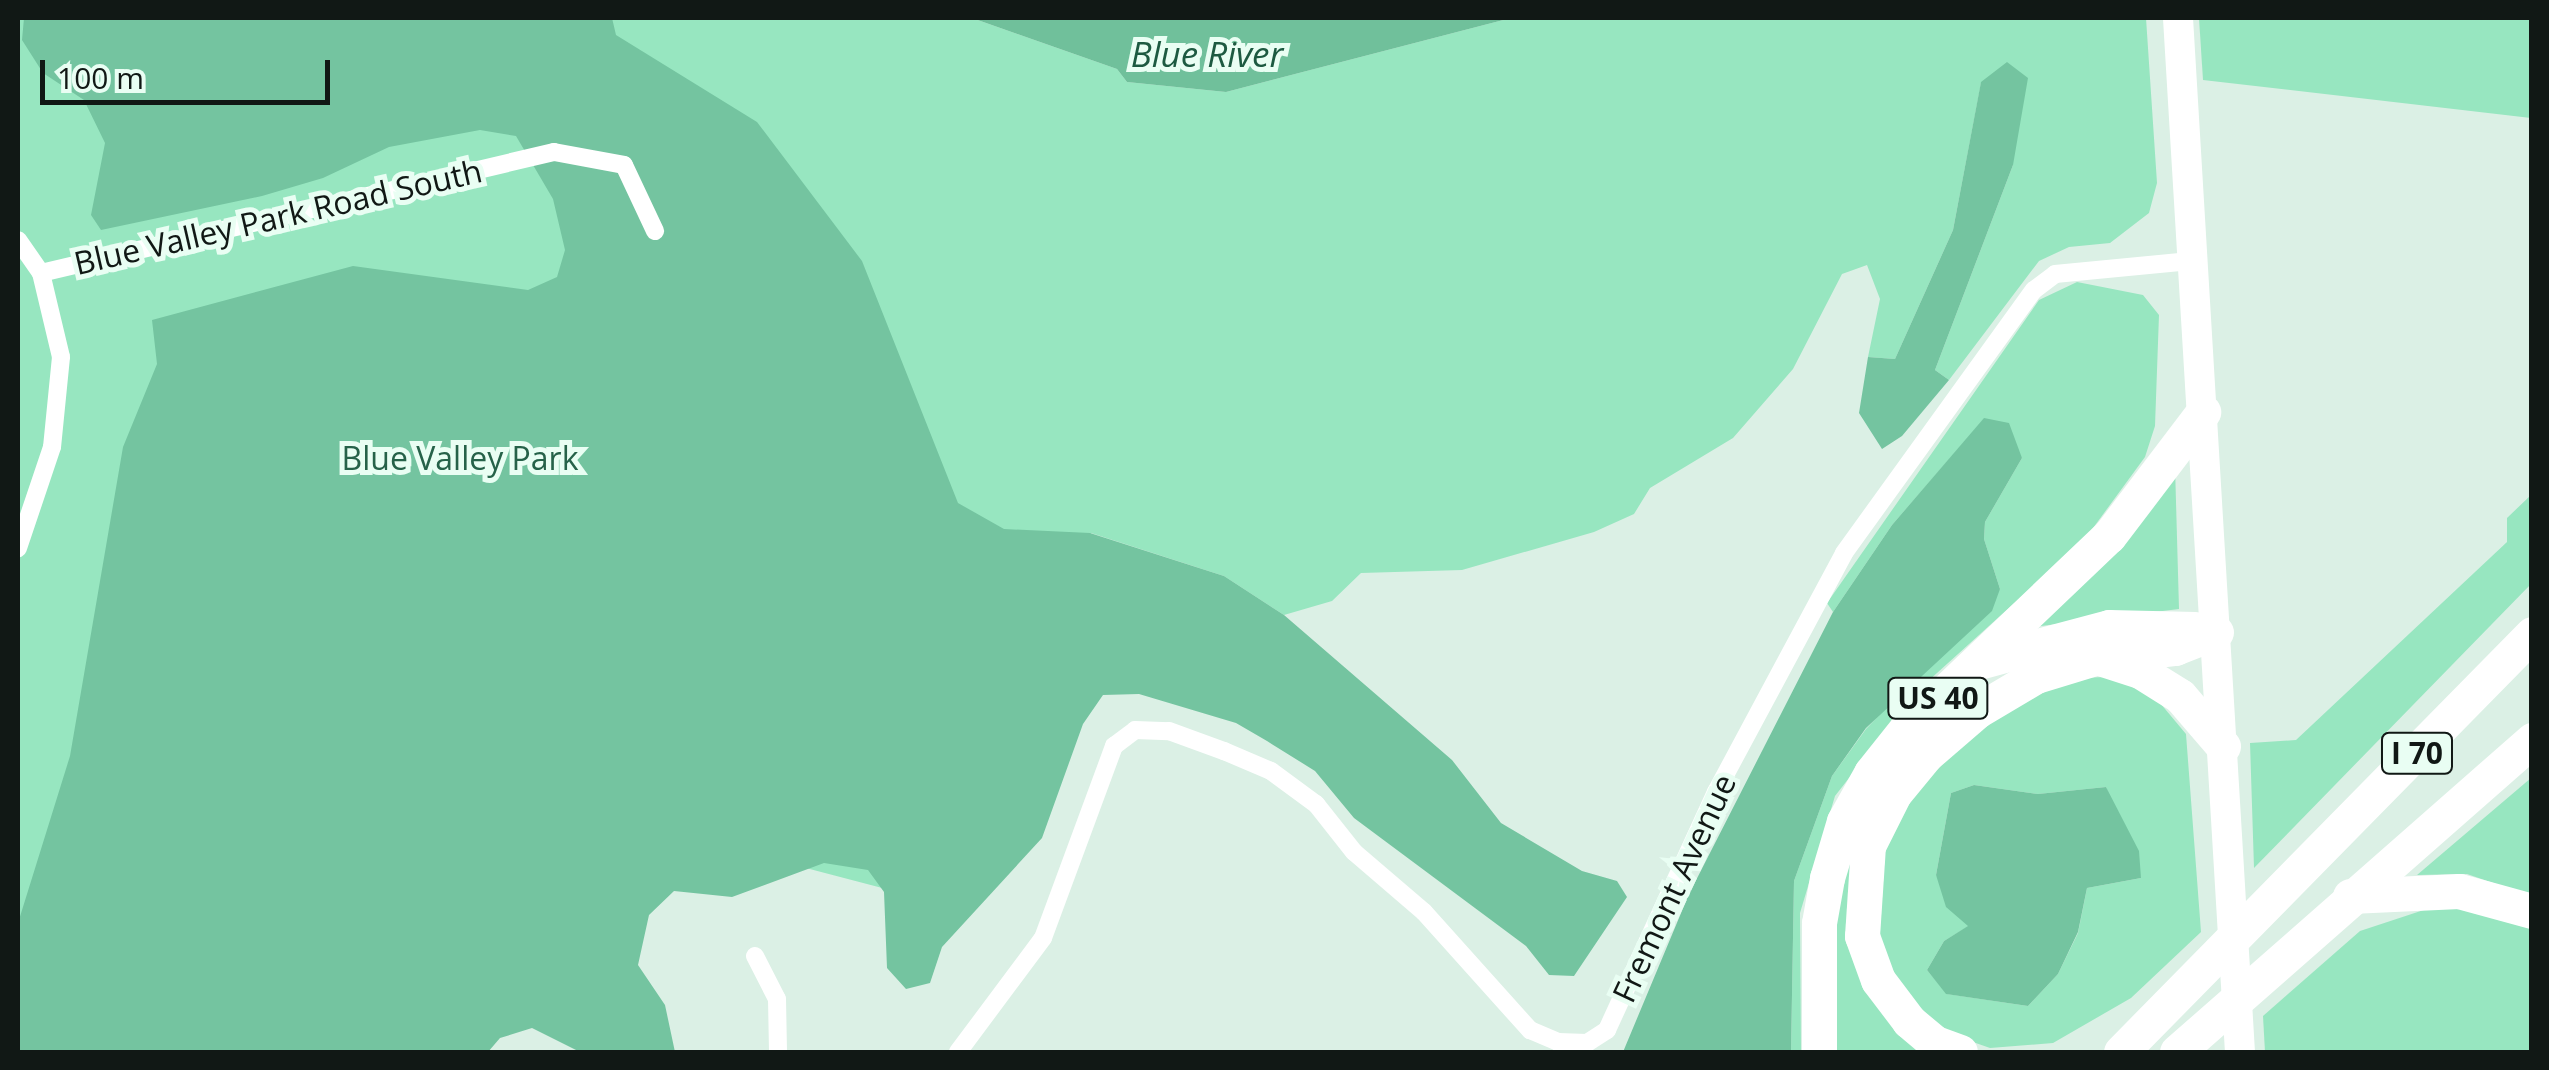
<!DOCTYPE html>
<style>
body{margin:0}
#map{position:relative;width:2549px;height:1070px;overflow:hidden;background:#dbf0e5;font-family:"Open Sans",sans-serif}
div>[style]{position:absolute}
.green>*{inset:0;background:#97e6c0}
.forest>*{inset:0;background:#74c4a0}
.water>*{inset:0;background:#70c09b}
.minor>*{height:18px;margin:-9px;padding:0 9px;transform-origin:9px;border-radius:9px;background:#fff}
.primary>*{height:30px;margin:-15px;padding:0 15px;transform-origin:15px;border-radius:15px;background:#fff}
.motorway>*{height:35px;margin:-17.5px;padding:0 17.5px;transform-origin:17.5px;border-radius:17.5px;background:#fff}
span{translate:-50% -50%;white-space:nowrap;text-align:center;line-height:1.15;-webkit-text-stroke:10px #e9fef3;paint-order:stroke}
.shield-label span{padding:2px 8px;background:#e9fef3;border:2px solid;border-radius:8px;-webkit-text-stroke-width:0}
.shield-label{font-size:30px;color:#111815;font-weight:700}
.street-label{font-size:32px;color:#111815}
.park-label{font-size:32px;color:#266249}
.water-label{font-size:35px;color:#1d5a41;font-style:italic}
.frame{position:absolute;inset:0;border:20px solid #111815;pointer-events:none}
.scale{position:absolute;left:40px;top:60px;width:290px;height:45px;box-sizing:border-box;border:5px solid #111815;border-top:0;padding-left:12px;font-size:30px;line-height:35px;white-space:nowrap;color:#111815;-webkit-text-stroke:8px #e9fef3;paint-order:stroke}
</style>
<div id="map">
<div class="green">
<div style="clip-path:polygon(18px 18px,972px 18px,1117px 69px,1127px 82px,1226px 92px,1511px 18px,2146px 18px,2157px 183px,2149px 213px,2110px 243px,2069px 247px,2039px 261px,1949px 380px,1935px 370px,2013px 165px,1981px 83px,1953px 230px,1895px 359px,1868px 357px,1880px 299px,1867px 265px,1842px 274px,1793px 369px,1733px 438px,1650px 488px,1634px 514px,1594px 532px,1462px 570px,1361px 573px,1332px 601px,1284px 615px,1224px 576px,1091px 533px,970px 911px,688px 837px,18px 1052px)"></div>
<div style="clip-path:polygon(2199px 18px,2531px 18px,2531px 118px,2203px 80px)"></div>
<div style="clip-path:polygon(2077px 282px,2143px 295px,2159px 315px,2155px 426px,2145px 457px,2085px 539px,1916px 692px,1835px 796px,1800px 913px,1801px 1052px,1791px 1052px,1794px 881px,1832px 776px,1866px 729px,2000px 589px,1984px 539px,1985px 522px,2022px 458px,1984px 419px,1892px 525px,1833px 612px,1827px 603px,2039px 300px)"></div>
<div style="clip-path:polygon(2175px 466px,2179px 609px,2033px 627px)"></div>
<div style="clip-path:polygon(2531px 495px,2531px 584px,2254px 868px,2250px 743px,2296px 740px,2507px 542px,2507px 518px)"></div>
<div style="clip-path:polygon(evenodd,2106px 677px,2150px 691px,2186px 734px,2201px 932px,2131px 998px,2053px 1043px,1990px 1048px,1933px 1028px,1893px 982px,1879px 948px,1875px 911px,1885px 842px,1901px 811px,1932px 773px,1989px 724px,2039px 693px,2078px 678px,2106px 677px,1974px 785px,2038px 794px,2106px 787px,2141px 878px,2087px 888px,2078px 933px,2058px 974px,2028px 1006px,1947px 994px,1927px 970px,1944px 941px,1969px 926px,1936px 875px,1951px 793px,1974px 785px)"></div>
<div style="clip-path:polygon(2531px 778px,2531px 896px,2467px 874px,2417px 875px)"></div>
<div style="clip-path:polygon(1858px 823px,1850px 875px,1927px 1052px,1830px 1052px,1833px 899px)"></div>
<div style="clip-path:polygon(2445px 903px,2531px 927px,2531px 1052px,2265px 1052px,2263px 1016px,2360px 931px)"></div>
</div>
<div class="forest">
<div style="clip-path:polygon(24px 18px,612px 18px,616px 35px,757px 122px,862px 261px,958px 503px,1004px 529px,1090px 533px,1224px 576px,1284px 615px,1452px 760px,1501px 823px,1582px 871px,1617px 881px,1627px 897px,1574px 976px,1549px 975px,1526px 946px,1354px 818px,1315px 771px,1267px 741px,1236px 723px,1139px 694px,1103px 695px,1083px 724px,1042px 838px,942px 947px,930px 983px,906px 989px,887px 968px,884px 892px,868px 870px,824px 863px,732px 897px,674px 891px,649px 915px,638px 965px,665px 1005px,675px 1052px,580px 1052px,532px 1028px,500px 1038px,488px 1052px,18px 1052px,18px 923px,70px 756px,123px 447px,157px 364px,152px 320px,353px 266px,528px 290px,557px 277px,565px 250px,553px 199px,516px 136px,480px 130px,389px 147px,323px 178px,262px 196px,101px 230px,91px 215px,105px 143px,84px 100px,43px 73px,22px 40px)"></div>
<div style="clip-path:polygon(2007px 62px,2028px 78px,2013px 165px,1935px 370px,1949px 380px,1902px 436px,1882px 449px,1859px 413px,1868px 357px,1895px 359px,1953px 230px,1981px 82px)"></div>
<div style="clip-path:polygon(1984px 418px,2009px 423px,2022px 458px,1985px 522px,1984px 539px,2000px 589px,1992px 611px,1866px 728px,1832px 776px,1794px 881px,1791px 1052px,1623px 1052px,1689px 894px,1833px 612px,1892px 525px)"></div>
<div style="clip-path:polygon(1974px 785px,2038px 794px,2106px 787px,2139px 851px,2141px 878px,2087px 888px,2078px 932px,2058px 974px,2028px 1006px,1946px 994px,1927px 970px,1944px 941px,1968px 926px,1946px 907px,1936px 875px,1951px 793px)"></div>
</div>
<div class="water">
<div style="clip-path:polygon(972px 18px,1234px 19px,1511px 18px,1226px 92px,1127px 82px,1117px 69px)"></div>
</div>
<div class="minor">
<div style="left:18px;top:240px;width:40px;rotate:55.1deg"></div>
<div style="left:41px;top:273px;width:86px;rotate:76.6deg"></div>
<div style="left:61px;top:357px;width:90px;rotate:95.7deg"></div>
<div style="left:52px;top:447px;width:107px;rotate:108.6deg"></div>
<div style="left:41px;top:273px;width:527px;rotate:-13.27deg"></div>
<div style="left:554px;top:152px;width:71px;rotate:10.5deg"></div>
<div style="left:624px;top:165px;width:73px;rotate:64.8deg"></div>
<div style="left:755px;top:956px;width:48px;rotate:62.9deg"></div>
<div style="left:777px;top:999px;width:53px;rotate:88.9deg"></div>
<div style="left:958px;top:1052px;width:142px;rotate:-53.3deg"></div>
<div style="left:1043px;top:938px;width:205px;rotate:-69.7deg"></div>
<div style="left:1114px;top:746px;width:26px;rotate:-37deg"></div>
<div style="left:1135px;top:730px;width:34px;rotate:2deg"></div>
<div style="left:1169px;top:731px;width:59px;rotate:20deg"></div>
<div style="left:1224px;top:751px;width:51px;rotate:23.1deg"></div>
<div style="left:1271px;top:771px;width:56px;rotate:36.3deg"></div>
<div style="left:1316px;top:804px;width:61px;rotate:51.6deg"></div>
<div style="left:1354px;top:852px;width:92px;rotate:40.6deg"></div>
<div style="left:1424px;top:912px;width:159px;rotate:48.1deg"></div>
<div style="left:1530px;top:1030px;width:30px;rotate:23deg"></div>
<div style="left:1558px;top:1042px;width:29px;rotate:2deg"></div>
<div style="left:1587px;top:1043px;width:24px;rotate:-33deg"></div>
<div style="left:1607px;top:1030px;width:262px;rotate:-65.4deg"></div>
<div style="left:1716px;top:792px;width:271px;rotate:-61.8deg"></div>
<div style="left:1844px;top:553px;width:324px;rotate:-54.2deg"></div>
<div style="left:2034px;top:290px;width:26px;rotate:-37deg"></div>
<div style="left:2055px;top:274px;width:136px;rotate:-5.5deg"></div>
</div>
<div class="primary">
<div style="left:2178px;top:18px;width:1036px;rotate:86.57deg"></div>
</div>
<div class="motorway">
<div style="left:2103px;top:659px;width:39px;rotate:18deg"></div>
<div style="left:2140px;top:671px;width:47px;rotate:32deg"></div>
<div style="left:2180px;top:696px;width:66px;rotate:49.3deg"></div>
<div style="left:1982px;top:661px;width:131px;rotate:-15deg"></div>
<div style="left:2109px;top:627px;width:86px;rotate:1.3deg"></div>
<div style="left:2350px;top:896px;width:109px;rotate:-2.6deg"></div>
<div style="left:2459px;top:891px;width:76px;rotate:15.3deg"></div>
<div style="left:1819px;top:1052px;width:129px;rotate:-90deg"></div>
<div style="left:1819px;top:923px;width:46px;rotate:-79.9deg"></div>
<div style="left:1827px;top:878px;width:59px;rotate:-73.4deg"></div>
<div style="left:1844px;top:821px;width:55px;rotate:-60.6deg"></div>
<div style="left:1871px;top:773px;width:56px;rotate:-51.5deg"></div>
<div style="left:1906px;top:729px;width:280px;rotate:-43.6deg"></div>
<div style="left:2109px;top:536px;width:156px;rotate:-52.8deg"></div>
<div style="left:1960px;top:1052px;width:27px;rotate:-160deg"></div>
<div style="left:1935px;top:1043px;width:34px;rotate:-140deg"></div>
<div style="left:1909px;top:1021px;width:51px;rotate:-127.1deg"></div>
<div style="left:1878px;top:980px;width:47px;rotate:-110deg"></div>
<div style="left:1862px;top:936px;width:90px;rotate:-86.2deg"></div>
<div style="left:1868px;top:846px;width:58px;rotate:-63.4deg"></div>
<div style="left:1894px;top:794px;width:50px;rotate:-50.6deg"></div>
<div style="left:1926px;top:755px;width:67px;rotate:-40.8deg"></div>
<div style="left:1977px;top:711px;width:69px;rotate:-30.7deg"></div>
<div style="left:2036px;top:676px;width:65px;rotate:-17deg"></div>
<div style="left:2098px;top:657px;width:78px;rotate:-6.7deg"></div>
<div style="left:2175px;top:648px;width:44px;rotate:-21.3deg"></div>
<div style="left:2121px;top:1052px;width:586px;rotate:-45.48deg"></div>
<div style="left:2177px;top:1052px;width:473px;rotate:-41.3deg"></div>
</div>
<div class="shield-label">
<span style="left:1938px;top:698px">US 40</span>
<span style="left:2417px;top:753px">I 70</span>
</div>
<div class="street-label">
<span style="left:278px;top:217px;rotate:-13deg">Blue Valley Park Road South</span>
<span style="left:1674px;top:888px;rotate:-65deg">Fremont Avenue</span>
</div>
<div class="park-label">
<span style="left:460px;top:458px">Blue Valley Park</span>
</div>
<div class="water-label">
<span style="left:1207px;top:54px">Blue River</span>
</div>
<div class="frame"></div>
<div class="scale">100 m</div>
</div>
